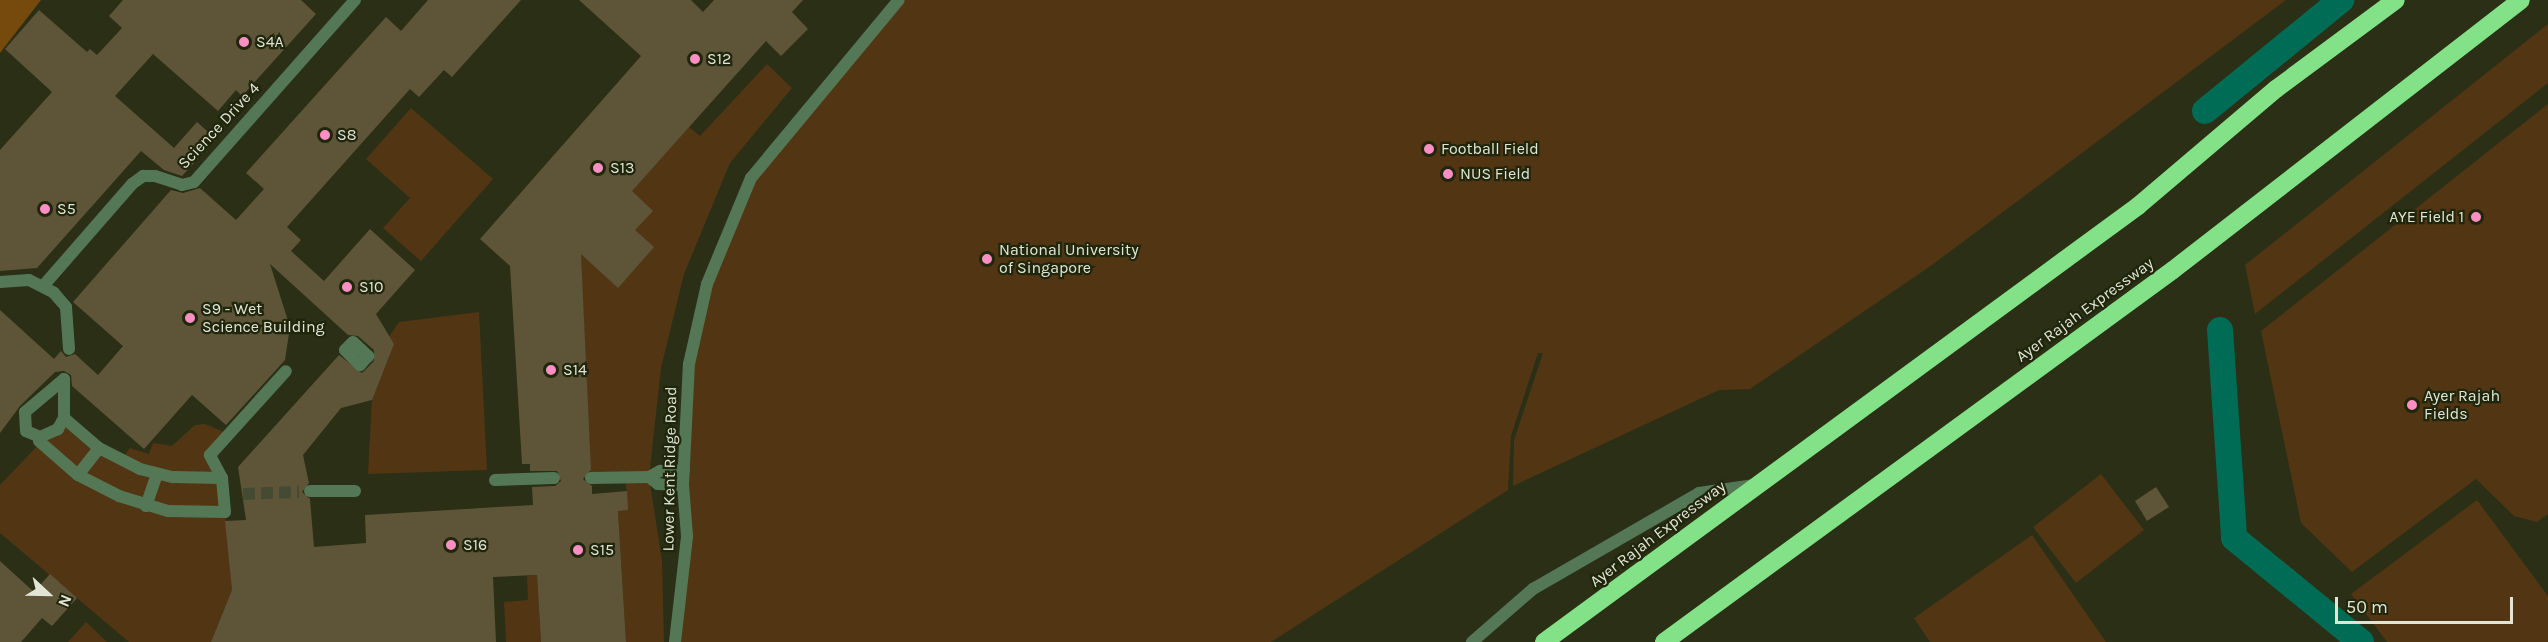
<!DOCTYPE html>
<style>
body{margin:0}
#map{position:relative;width:2548px;height:642px;overflow:hidden;background:#2a2f15;font-family:Karla,sans-serif}
div>[style]{position:absolute}
.green>*{inset:0;background:#523614}
.forest>*{inset:0;background:#76490c}
.canal>*{height:26px;margin:-13px;padding:0 13px;transform-origin:13px;border-radius:13px;background:#006c55}
.building>*{inset:0;background:#5e5539}
.street-tunnel>*{height:12px;margin-top:-6px;transform-origin:0;background:repeating-linear-gradient(90deg,#454a32 0 12px,transparent 0 18px)}
.lane>*{height:12px;margin:-6px;padding:0 6px;transform-origin:6px;border-radius:6px;background:#547855}
.street>*{height:12px;margin:-6px;padding:0 6px;transform-origin:6px;border-radius:6px;background:#547855}
.highway>*{height:18px;margin:-9px;padding:0 9px;transform-origin:9px;border-radius:9px;background:#83e288}
.dots>*{width:16px;height:16px;translate:-50% -50%;box-sizing:border-box;border:3px solid #20260b;border-radius:50%}
span{translate:-50% -50%;white-space:nowrap;text-align:center;line-height:1.15;-webkit-text-stroke:4.5px #20260b;paint-order:stroke}
.poi-label{font-size:16px;color:#e1e5d5}
.left{translate:0 -50%;text-align:left}
.right{translate:-100% -50%;text-align:right}
.street-label{font-size:16px;color:#e1e5d5}
.north{position:absolute;left:18px;top:564px;width:60px;height:60px;-webkit-text-stroke:4px #20260b;paint-order:stroke;rotate:112deg;font-size:16px;font-weight:700;line-height:24px;text-align:center;color:#e1e5d5}
.north::after{content:'';display:block;margin:auto;width:21px;height:27px;background:#e1e5d5;clip-path:polygon(50% 0,100% 100%,50% 72%,0 100%)}
.scale{position:absolute;left:2335px;top:597px;width:178px;height:27px;box-sizing:border-box;border:3px solid #e1e5d5;border-top:0;padding-left:8px;font-size:18px;line-height:21px;white-space:nowrap;color:#e1e5d5;-webkit-text-stroke:4px #20260b;paint-order:stroke}
</style>
<div id="map">
<div class="green">
<div style="clip-path:polygon(900px 0,2286px 0,1932px 265px,1750px 389px,1719px 390px,1513px 486px,1514px 440px,1543px 353px,1538px 353px,1511px 436px,1508px 490px,1271px 642px,673px 642px,687px 536px,686px 411px,707px 284px,751px 178px)"></div>
<div style="clip-path:polygon(2548px 24px,2548px 83px,2255px 314px,2245px 265px)"></div>
<div style="clip-path:polygon(767px 64px,792px 88px,730px 163px,684px 274px,661px 368px,649px 477px,662px 561px,664px 642px,626px 642px,618px 511px,627px 491px,624px 478px,591px 478px,581px 260px,572px 257px,689px 127px,700px 136px)"></div>
<div style="clip-path:polygon(2548px 104px,2548px 514px,2537px 522px,2514px 516px,2476px 479px,2352px 572px,2301px 523px,2261px 331px)"></div>
<div style="clip-path:polygon(411px 108px,493px 179px,421px 261px,383px 228px,410px 198px,366px 159px)"></div>
<div style="clip-path:polygon(479px 312px,487px 470px,368px 474px,374px 359px,399px 322px)"></div>
<div style="clip-path:polygon(64px 418px,121px 460px,130px 448px,149px 454px,153px 443px,172px 446px,195px 425px,205px 424px,229px 434px,210px 455px,222px 478px,232px 590px,211px 642px,129px 642px,0 533px,0 485px)"></div>
<div style="clip-path:polygon(2101px 474px,2144px 530px,2076px 583px,2033px 527px)"></div>
<div style="clip-path:polygon(2477px 500px,2548px 596px,2548px 642px,2387px 642px,2351px 594px)"></div>
<div style="clip-path:polygon(2032px 535px,2106px 642px,1930px 642px,1914px 618px)"></div>
<div style="clip-path:polygon(537px 575px,541px 642px,506px 642px,504px 602px,528px 600px,527px 576px)"></div>
<div style="clip-path:polygon(86px 622px,107px 642px,68px 642px)"></div>
</div>
<div class="forest">
<div style="clip-path:polygon(0 0,41px 0,0 53px)"></div>
</div>
<div class="canal">
<div style="left:2205px;top:111px;width:176px;rotate:-39.2deg"></div>
<div style="left:2220px;top:330px;width:208px;rotate:86.1deg"></div>
<div style="left:2234px;top:538px;width:164px;rotate:39.3deg"></div>
</div>
<div class="building">
<div style="clip-path:polygon(123px 0,301px 0,316px 14px,242px 96px,236px 90px,218px 111px,153px 54px,115px 96px,174px 148px,197px 122px,216px 139px,182px 176px,164px 170px,141px 151px,37px 268px,0 271px,0 150px,52px 92px,5px 49px,39px 10px,87px 52px,90px 49px,97px 55px,122px 28px,109px 16px)"></div>
<div style="clip-path:polygon(428px 0,521px 0,452px 77px,444px 70px,419px 97px,410px 89px,287px 227px,301px 240px,291px 251px,324px 281px,370px 229px,415px 270px,376px 314px,394px 344px,372px 400px,341px 408px,303px 455px,309px 483px,302px 492px,310px 499px,314px 547px,366px 543px,365px 515px,533px 505px,532px 487px,555px 486px,561px 481px,557px 471px,530px 471px,530px 464px,522px 464px,510px 266px,480px 239px,641px 56px,579px 0,691px 0,703px 12px,714px 0,803px 0,792px 12px,808px 29px,781px 56px,766px 41px,632px 191px,653px 211px,635px 230px,654px 247px,618px 288px,581px 254px,591px 470px,583px 479px,592px 486px,592px 494px,627px 491px,628px 510px,618px 511px,626px 642px,541px 642px,537px 575px,493px 577px,496px 642px,211px 642px,232px 590px,225px 521px,246px 520px,238px 467px,339px 355px,362px 373px,374px 361px,374px 350px,358px 336px,348px 335px,270px 264px,290px 327px,285px 360px,226px 425px,192px 395px,144px 449px,72px 386px,71px 375px,64px 371px,55px 372px,20px 406px,0 433px,0 310px,54px 359px,61px 351px,66px 357px,75px 354px,98px 375px,123px 346px,73px 302px,171px 190px,183px 193px,200px 188px,236px 220px,264px 189px,246px 173px,386px 17px,401px 31px)"></div>
<div style="clip-path:polygon(2156px 487px,2169px 507px,2147px 521px,2135px 501px)"></div>
<div style="clip-path:polygon(0 561px,34px 592px,50px 574px,77px 598px,52px 626px,42px 618px,21px 642px,0 642px)"></div>
</div>
<div class="street-tunnel">
<div style="left:243px;top:494px;width:56px;rotate:-2deg"></div>
</div>
<div class="lane">
<div style="left:0;top:282px;width:29px;rotate:-4deg"></div>
<div style="left:29px;top:280px;width:28px;rotate:27deg"></div>
<div style="left:54px;top:293px;width:18px;rotate:49deg"></div>
<div style="left:66px;top:307px;width:42px;rotate:85.9deg"></div>
<div style="left:44px;top:285px;width:134px;rotate:-48.9deg"></div>
<div style="left:132px;top:184px;width:14px;rotate:-36deg"></div>
<div style="left:143px;top:176px;width:12px"></div>
<div style="left:155px;top:176px;width:28px;rotate:18deg"></div>
<div style="left:182px;top:185px;width:12px;rotate:-14deg"></div>
<div style="left:194px;top:182px;width:243px;rotate:-48.5deg"></div>
<div style="left:64px;top:379px;width:39px;rotate:90deg"></div>
<div style="left:64px;top:418px;width:13px;rotate:119deg"></div>
<div style="left:58px;top:429px;width:20px;rotate:156deg"></div>
<div style="left:40px;top:437px;width:15px;rotate:-157deg"></div>
<div style="left:26px;top:431px;width:19px;rotate:-93deg"></div>
<div style="left:25px;top:412px;width:51px;rotate:-40.2deg"></div>
<div style="left:591px;top:478px;width:58px;rotate:-1deg"></div>
<div style="left:495px;top:480px;width:59px;rotate:-1.9deg"></div>
<div style="left:683px;top:485px;width:25px;rotate:-178deg"></div>
<div style="left:658px;top:484px;width:11px;rotate:-142deg"></div>
<div style="left:649px;top:477px;width:13px;rotate:-29deg"></div>
<div style="left:660px;top:471px;width:24px;rotate:-2deg"></div>
<div style="left:310px;top:491px;width:45px"></div>
<div style="left:1472px;top:642px;width:81px;rotate:-41deg"></div>
<div style="left:1533px;top:589px;width:192px;rotate:-30deg"></div>
<div style="left:1699px;top:493px;width:56px;rotate:-8.3deg"></div>
</div>
<div class="street">
<div style="left:353px;top:342px;width:21px;rotate:43deg"></div>
<div style="left:368px;top:356px;width:12px;rotate:132deg"></div>
<div style="left:360px;top:365px;width:21px;rotate:-135deg"></div>
<div style="left:345px;top:350px;width:11px;rotate:-45deg"></div>
<div style="left:64px;top:418px;width:46px;rotate:40.6deg"></div>
<div style="left:99px;top:448px;width:46px;rotate:27.1deg"></div>
<div style="left:140px;top:469px;width:34px;rotate:14deg"></div>
<div style="left:173px;top:477px;width:49px;rotate:1.2deg"></div>
<div style="left:39px;top:441px;width:52px;rotate:41.1deg"></div>
<div style="left:78px;top:475px;width:46px;rotate:27.1deg"></div>
<div style="left:119px;top:496px;width:51px;rotate:17deg"></div>
<div style="left:168px;top:511px;width:57px;rotate:1deg"></div>
<div style="left:225px;top:512px;width:34px;rotate:-95deg"></div>
<div style="left:222px;top:478px;width:26px;rotate:-118deg"></div>
<div style="left:210px;top:455px;width:113px;rotate:-47.9deg"></div>
<div style="left:78px;top:475px;width:34px;rotate:-52deg"></div>
<div style="left:146px;top:506px;width:34px;rotate:-71deg"></div>
<div style="left:675px;top:642px;width:107px;rotate:-83.5deg"></div>
<div style="left:687px;top:536px;width:51px;rotate:-94.5deg"></div>
<div style="left:683px;top:485px;width:121px;rotate:-87.2deg"></div>
<div style="left:689px;top:364px;width:82px;rotate:-77.3deg"></div>
<div style="left:707px;top:284px;width:115px;rotate:-67.5deg"></div>
<div style="left:751px;top:178px;width:231px;rotate:-50.3deg"></div>
</div>
<div class="highway">
<div style="left:1544px;top:642px;width:737px;rotate:-36.28deg"></div>
<div style="left:2138px;top:206px;width:181px;rotate:-40.3deg"></div>
<div style="left:2276px;top:89px;width:149px;rotate:-36.6deg"></div>
<div style="left:1664px;top:642px;width:630px;rotate:-36.16deg"></div>
<div style="left:2173px;top:270px;width:440px;rotate:-37.8deg"></div>
</div>
<div class="dots">
<div style="left:244px;top:42px;background:#fb8fc3"></div>
<div style="left:695px;top:59px;background:#fb8fc3"></div>
<div style="left:325px;top:135px;background:#fb8fc3"></div>
<div style="left:1429px;top:149px;background:#fb8fc3"></div>
<div style="left:598px;top:168px;background:#fb8fc3"></div>
<div style="left:1448px;top:174px;background:#fb8fc3"></div>
<div style="left:45px;top:209px;background:#fb8fc3"></div>
<div style="left:2476px;top:217px;background:#fb8fc3"></div>
<div style="left:987px;top:259px;background:#fb8fc3"></div>
<div style="left:347px;top:287px;background:#fb8fc3"></div>
<div style="left:190px;top:318px;background:#fb8fc3"></div>
<div style="left:551px;top:370px;background:#fb8fc3"></div>
<div style="left:2412px;top:405px;background:#fb8fc3"></div>
<div style="left:451px;top:545px;background:#fb8fc3"></div>
<div style="left:578px;top:550px;background:#fb8fc3"></div>
</div>
<div class="poi-label">
<span class="left" style="left:256px;top:42px">S4A</span>
<span class="left" style="left:707px;top:59px">S12</span>
<span class="left" style="left:337px;top:135px">S8</span>
<span class="left" style="left:1441px;top:149px">Football Field</span>
<span class="left" style="left:610px;top:168px">S13</span>
<span class="left" style="left:1460px;top:174px">NUS Field</span>
<span class="left" style="left:57px;top:209px">S5</span>
<span class="right" style="left:2464px;top:217px">AYE Field 1</span>
<span class="left" style="left:999px;top:259px">National University<br>of Singapore</span>
<span class="left" style="left:359px;top:287px">S10</span>
<span class="left" style="left:202px;top:318px">S9 - Wet<br>Science Building</span>
<span class="left" style="left:563px;top:370px">S14</span>
<span class="left" style="left:2424px;top:405px">Ayer Rajah<br>Fields</span>
<span class="left" style="left:463px;top:545px">S16</span>
<span class="left" style="left:590px;top:550px">S15</span>
</div>
<div class="street-label">
<span style="left:219px;top:126px;rotate:-47deg">Science Drive 4</span>
<span style="left:2085px;top:310px;rotate:-36deg">Ayer Rajah Expressway</span>
<span style="left:670px;top:469px;rotate:-89deg">Lower Kent Ridge Road</span>
<span style="left:1658px;top:534px;rotate:-37deg">Ayer Rajah Expressway</span>
</div>
<div class="north">N</div>
<div class="scale">50 m</div>
</div>
